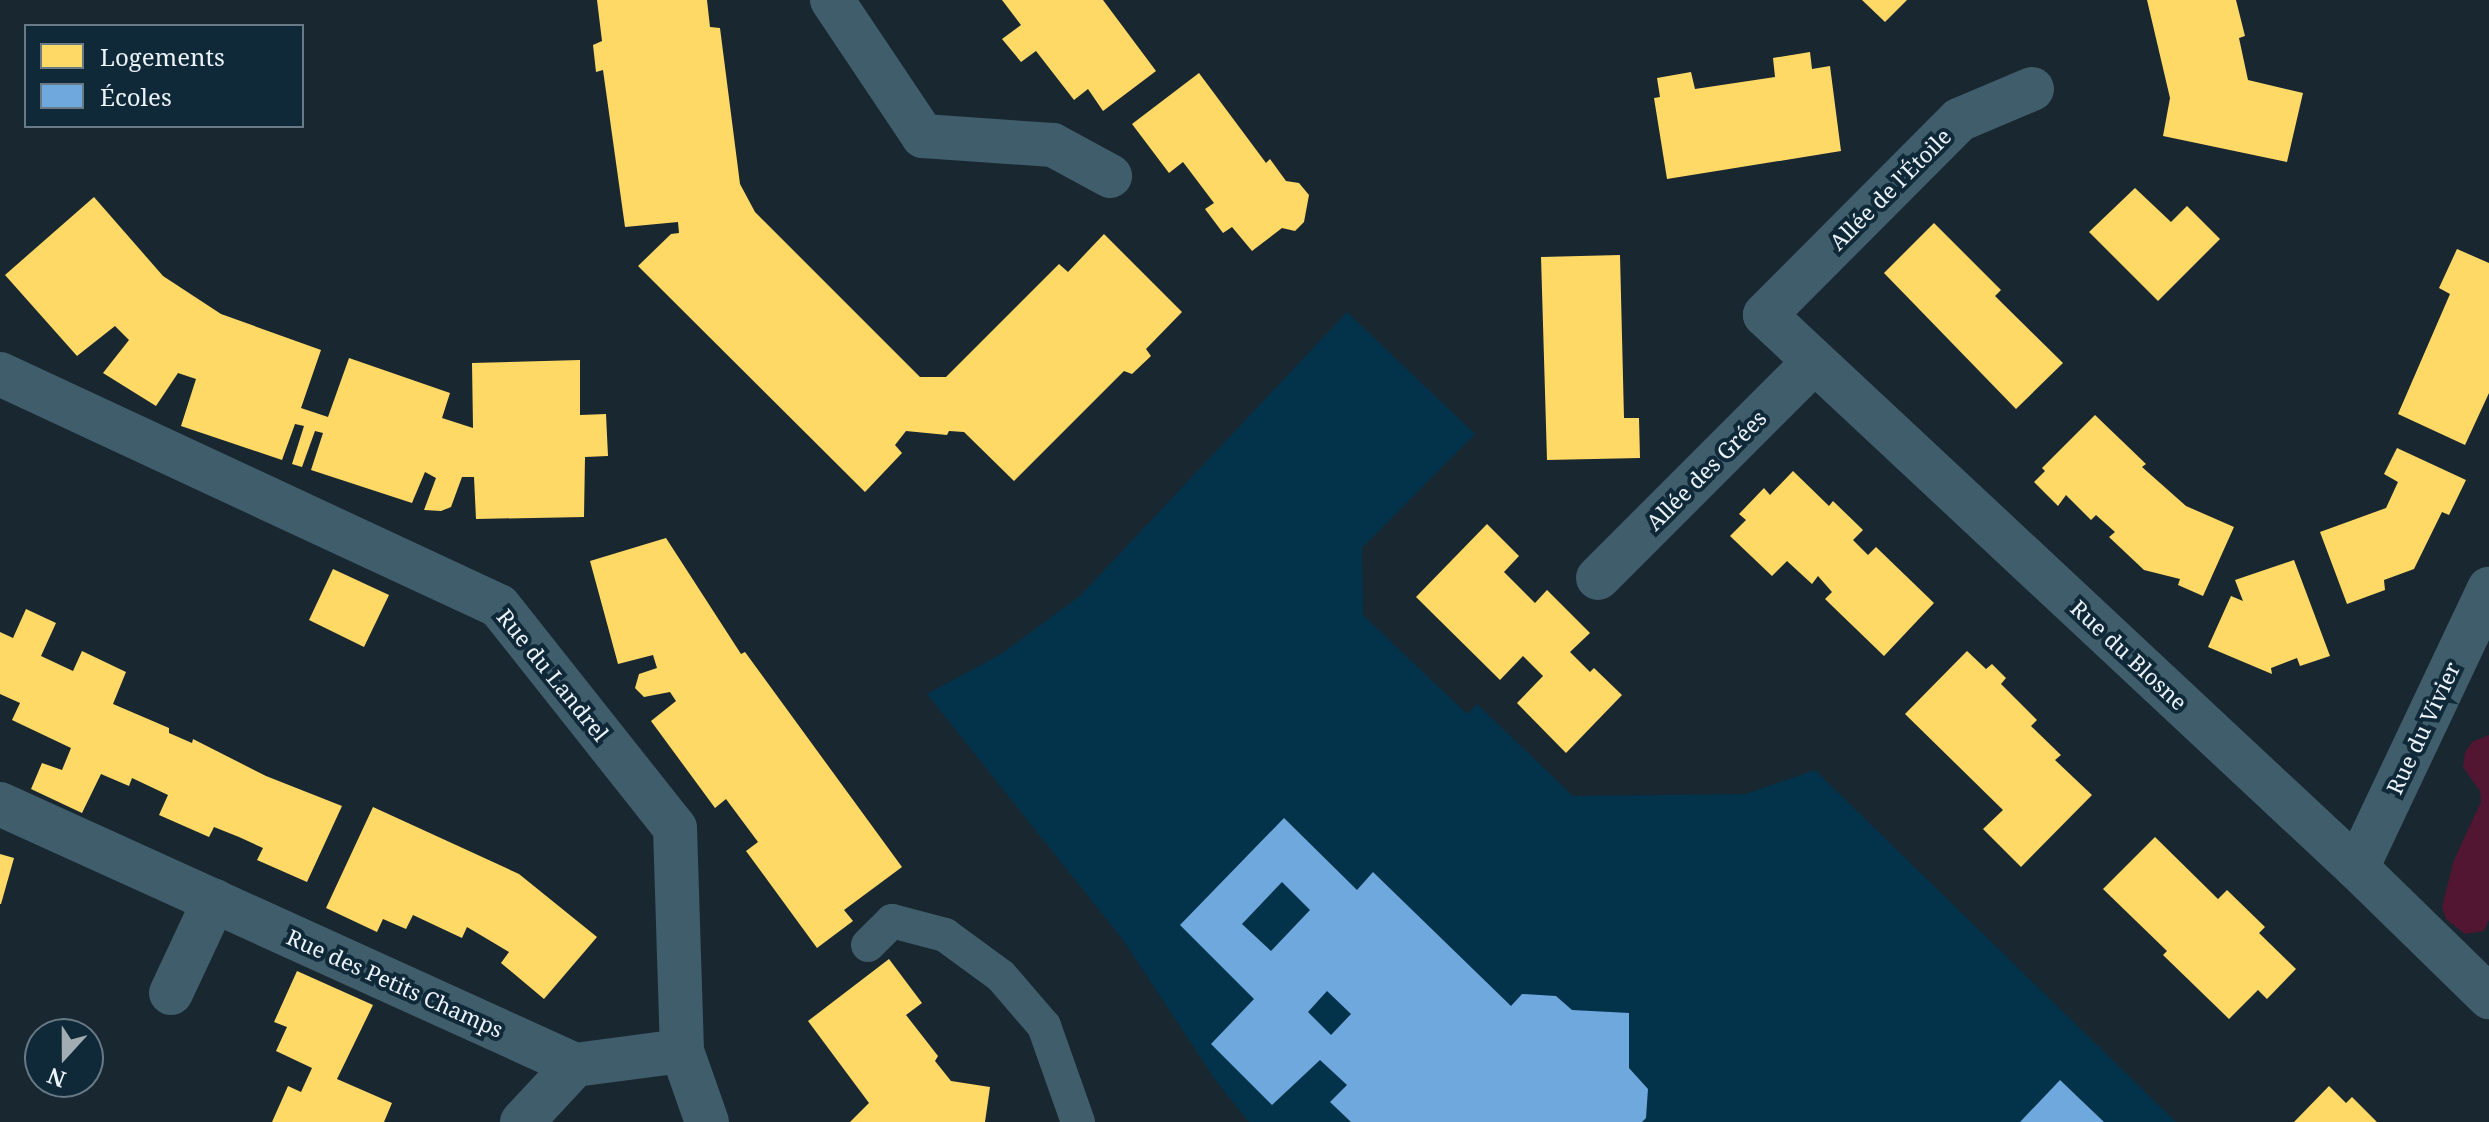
<!DOCTYPE html>
<meta charset="utf-8">
<style>
body{margin:0}
#map{position:relative;width:2489px;height:1122px;overflow:hidden;background:#192730;font-family:"Noto Serif",serif}
div>[style]{position:absolute}
.built>*{inset:0;background:#03324b}
.green>*{inset:0;background:#521633}
.homes>*{inset:0;background:#ffd966}
.schools>*{inset:0;background:#6fa8dc}
.lane>*{height:34px;margin:-17px;padding:0 17px;transform-origin:17px;border-radius:17px;background:#405d6b}
.street>*{height:44px;margin:-22px;padding:0 22px;transform-origin:22px;border-radius:22px;background:#405d6b}
span{translate:-50% -50%;white-space:nowrap;text-align:center;line-height:1.15;-webkit-text-stroke:8px #102939;paint-order:stroke}
.street-label{font-size:22px;color:#ecf3f9}
.legend{position:absolute;left:24px;top:24px;width:280px;height:104px;box-sizing:border-box;background:#102939;border:2px solid #687a86;margin:0;padding:10px 14px;list-style:none;font-size:24px;color:#ecf3f9}
.legend li{display:flex;align-items:center;gap:16px;height:40px}
.legend b{width:40px;border:2px solid #687a86}
.north{position:absolute;left:24px;top:1018px;width:80px;height:80px;box-sizing:border-box;background:#102939;border:2px solid #687a86;border-radius:50%;rotate:201deg;font-size:22px;font-weight:700;line-height:32px;text-align:center;color:#ecf3f9}
.north::after{content:'';display:block;margin:auto;width:28px;height:36px;background:#a2acb3;clip-path:polygon(50% 0,100% 100%,50% 72%,0 100%)}
</style>
<div id="map">
<div class="built">
<div style="clip-path:polygon(1347px 312px,1475px 434px,1362px 548px,1363px 615px,1467px 714px,1477px 704px,1573px 796px,1745px 794px,1815px 770px,2176px 1122px,1249px 1122px,1216px 1081px,1123px 940px,927px 694px,1001px 654px,1080px 596px)"></div>
</div>
<div class="green">
<div style="clip-path:polygon(2489px 735px,2489px 920px,2484px 931px,2465px 934px,2446px 919px,2442px 907px,2454px 860px,2481px 802px,2480px 791px,2463px 767px,2465px 753px,2472px 742px)"></div>
</div>
<div class="homes">
<div style="clip-path:polygon(597px 0,707px 0,710px 27px,720px 28px,740px 184px,755px 212px,920px 377px,946px 377px,1059px 264px,1068px 272px,1104px 234px,1182px 312px,1146px 349px,1151px 356px,1132px 374px,1124px 371px,1014px 481px,964px 432px,949px 431px,947px 435px,906px 431px,895px 445px,902px 453px,865px 492px,638px 266px,671px 234px,679px 233px,678px 222px,625px 227px,603px 70px,596px 72px,593px 45px,602px 41px)"></div>
<div style="clip-path:polygon(1002px 0,1103px 0,1156px 71px,1103px 111px,1088px 89px,1074px 100px,1036px 51px,1021px 62px,1002px 39px,1021px 25px)"></div>
<div style="clip-path:polygon(1862px 0,1907px 0,1885px 22px)"></div>
<div style="clip-path:polygon(2147px 0,2236px 0,2245px 36px,2239px 38px,2248px 80px,2303px 93px,2287px 162px,2163px 136px,2170px 98px)"></div>
<div style="clip-path:polygon(1810px 52px,1812px 69px,1830px 66px,1841px 151px,1667px 179px,1654px 98px,1660px 97px,1657px 78px,1691px 72px,1695px 89px,1775px 77px,1773px 58px)"></div>
<div style="clip-path:polygon(1199px 73px,1266px 163px,1270px 159px,1286px 181px,1299px 183px,1309px 195px,1304px 222px,1295px 231px,1282px 228px,1252px 251px,1232px 227px,1223px 233px,1205px 209px,1214px 203px,1183px 162px,1169px 173px,1132px 124px)"></div>
<div style="clip-path:polygon(2135px 188px,2171px 222px,2187px 206px,2220px 239px,2158px 301px,2089px 232px)"></div>
<div style="clip-path:polygon(94px 197px,163px 276px,221px 314px,321px 350px,301px 408px,328px 417px,349px 358px,450px 393px,442px 418px,473px 428px,472px 363px,580px 360px,580px 415px,606px 414px,608px 456px,585px 457px,584px 517px,476px 519px,474px 477px,462px 477px,451px 507px,441px 511px,424px 510px,436px 478px,425px 472px,412px 503px,311px 470px,323px 433px,315px 431px,302px 467px,292px 464px,304px 426px,295px 424px,282px 460px,181px 426px,196px 379px,178px 373px,156px 406px,103px 373px,129px 340px,115px 326px,77px 356px,5px 275px)"></div>
<div style="clip-path:polygon(1934px 223px,2001px 290px,1995px 296px,2063px 363px,2016px 409px,1884px 273px)"></div>
<div style="clip-path:polygon(2457px 249px,2489px 263px,2489px 393px,2465px 445px,2398px 414px,2450px 294px,2439px 288px)"></div>
<div style="clip-path:polygon(1620px 255px,1624px 418px,1639px 418px,1640px 458px,1547px 460px,1541px 257px)"></div>
<div style="clip-path:polygon(2095px 415px,2146px 464px,2142px 467px,2186px 506px,2234px 527px,2203px 596px,2178px 585px,2180px 579px,2144px 570px,2109px 537px,2115px 532px,2096px 515px,2091px 520px,2066px 495px,2058px 506px,2034px 482px,2045px 471px,2042px 468px)"></div>
<div style="clip-path:polygon(2397px 448px,2466px 480px,2449px 515px,2442px 512px,2414px 569px,2384px 580px,2385px 590px,2347px 604px,2320px 532px,2386px 508px,2398px 482px,2384px 474px)"></div>
<div style="clip-path:polygon(1793px 471px,1829px 506px,1833px 501px,1863px 530px,1853px 540px,1868px 555px,1876px 547px,1934px 603px,1884px 656px,1825px 599px,1832px 592px,1818px 576px,1812px 584px,1787px 561px,1772px 576px,1730px 536px,1746px 520px,1739px 514px,1764px 488px,1770px 495px)"></div>
<div style="clip-path:polygon(1487px 524px,1519px 556px,1504px 572px,1535px 603px,1547px 590px,1590px 633px,1570px 652px,1590px 672px,1594px 668px,1622px 695px,1566px 753px,1517px 703px,1543px 676px,1523px 656px,1500px 680px,1416px 597px)"></div>
<div style="clip-path:polygon(666px 538px,741px 654px,745px 652px,902px 867px,844px 910px,853px 921px,817px 948px,746px 851px,758px 842px,726px 799px,715px 808px,651px 721px,676px 701px,670px 692px,644px 697px,635px 688px,639px 674px,657px 668px,653px 655px,618px 664px,590px 561px)"></div>
<div style="clip-path:polygon(2294px 560px,2330px 656px,2300px 666px,2297px 658px,2271px 668px,2272px 674px,2208px 647px,2231px 596px,2243px 601px,2235px 580px)"></div>
<div style="clip-path:polygon(333px 569px,389px 595px,364px 647px,309px 620px)"></div>
<div style="clip-path:polygon(26px 609px,56px 623px,41px 656px,73px 671px,82px 651px,126px 672px,113px 704px,169px 728px,169px 733px,192px 743px,193px 739px,266px 776px,342px 806px,307px 882px,257px 860px,263px 848px,239px 837px,214px 827px,209px 837px,159px 815px,168px 795px,132px 778px,129px 786px,101px 774px,82px 813px,31px 789px,42px 763px,62px 770px,71px 748px,12px 720px,20px 703px,0 694px,0 632px,13px 638px)"></div>
<div style="clip-path:polygon(1967px 651px,1986px 669px,1992px 664px,2006px 678px,2001px 684px,2037px 720px,2031px 726px,2061px 755px,2055px 760px,2092px 795px,2021px 867px,1983px 829px,2003px 810px,1905px 714px)"></div>
<div style="clip-path:polygon(373px 807px,519px 874px,597px 937px,544px 999px,501px 963px,509px 952px,467px 927px,462px 938px,413px 915px,406px 929px,383px 919px,377px 932px,326px 908px)"></div>
<div style="clip-path:polygon(2155px 837px,2218px 899px,2227px 890px,2265px 927px,2259px 933px,2296px 969px,2267px 999px,2258px 990px,2229px 1019px,2163px 955px,2167px 951px,2103px 889px)"></div>
<div style="clip-path:polygon(0 854px,14px 858px,1px 904px,0 904px)"></div>
<div style="clip-path:polygon(889px 959px,922px 1003px,906px 1015px,938px 1056px,935px 1061px,951px 1081px,990px 1087px,985px 1122px,850px 1122px,869px 1103px,808px 1021px)"></div>
<div style="clip-path:polygon(297px 971px,373px 1005px,337px 1079px,392px 1103px,384px 1122px,272px 1122px,288px 1086px,301px 1092px,312px 1068px,276px 1051px,287px 1027px,274px 1022px)"></div>
<div style="clip-path:polygon(2329px 1086px,2346px 1103px,2352px 1097px,2377px 1122px,2294px 1122px)"></div>
</div>
<div class="schools">
<div style="clip-path:polygon(evenodd,1284px 818px,1357px 890px,1373px 872px,1511px 1006px,1522px 994px,1556px 996px,1572px 1010px,1629px 1013px,1629px 1068px,1648px 1089px,1646px 1118px,1642px 1122px,1351px 1122px,1330px 1102px,1347px 1085px,1320px 1060px,1272px 1105px,1211px 1044px,1254px 999px,1180px 925px,1284px 818px,1282px 882px,1310px 910px,1271px 951px,1242px 924px,1282px 882px,1284px 818px,1327px 991px,1351px 1014px,1331px 1035px,1308px 1012px,1327px 991px)"></div>
<div style="clip-path:polygon(2060px 1080px,2104px 1122px,2020px 1122px)"></div>
</div>
<div class="lane">
<div style="left:868px;top:945px;width:34px;rotate:-45deg"></div>
<div style="left:892px;top:921px;width:55px;rotate:14.8deg"></div>
<div style="left:945px;top:935px;width:69px;rotate:36.2deg"></div>
<div style="left:1001px;top:976px;width:66px;rotate:49.3deg"></div>
<div style="left:1044px;top:1026px;width:102px;rotate:70.5deg"></div>
</div>
<div class="street">
<div style="left:832px;top:0;width:164px;rotate:56.2deg"></div>
<div style="left:923px;top:136px;width:130px;rotate:4deg"></div>
<div style="left:1053px;top:145px;width:65px;rotate:28.5deg"></div>
<div style="left:2032px;top:89px;width:79px;rotate:157deg"></div>
<div style="left:1959px;top:120px;width:275px;rotate:134.9deg"></div>
<div style="left:1765px;top:315px;width:810px;rotate:43.05deg"></div>
<div style="left:2357px;top:868px;width:185px;rotate:44.3deg"></div>
<div style="left:0;top:374px;width:550px;rotate:24.94deg"></div>
<div style="left:499px;top:606px;width:283px;rotate:51.6deg"></div>
<div style="left:675px;top:828px;width:223px;rotate:88.2deg"></div>
<div style="left:682px;top:1051px;width:75px;rotate:70.6deg"></div>
<div style="left:1598px;top:578px;width:305px;rotate:-45deg"></div>
<div style="left:0;top:804px;width:631px;rotate:24.41deg"></div>
<div style="left:575px;top:1065px;width:108px;rotate:-7.5deg"></div>
<div style="left:2357px;top:868px;width:309px;rotate:-64.7deg"></div>
<div style="left:171px;top:993px;width:102px;rotate:-64.9deg"></div>
<div style="left:522px;top:1122px;width:78px;rotate:-47.1deg"></div>
</div>
<div class="street-label">
<span style="left:1890px;top:189px;rotate:-45deg">Allée de l'Étoile</span>
<span style="left:1706px;top:470px;rotate:-45deg">Allée des Grées</span>
<span style="left:2129px;top:655px;rotate:43deg">Rue du Blosne</span>
<span style="left:553px;top:675px;rotate:51deg">Rue du Landrel</span>
<span style="left:2423px;top:728px;rotate:-65deg">Rue du Vivier</span>
<span style="left:395px;top:983px;rotate:24deg">Rue des Petits Champs</span>
</div>
<ul class="legend">
<li><b style="height:22px;background:#ffd966"></b>Logements</li>
<li><b style="height:22px;background:#6fa8dc"></b>Écoles</li>
</ul>
<div class="north">N</div>
</div>
